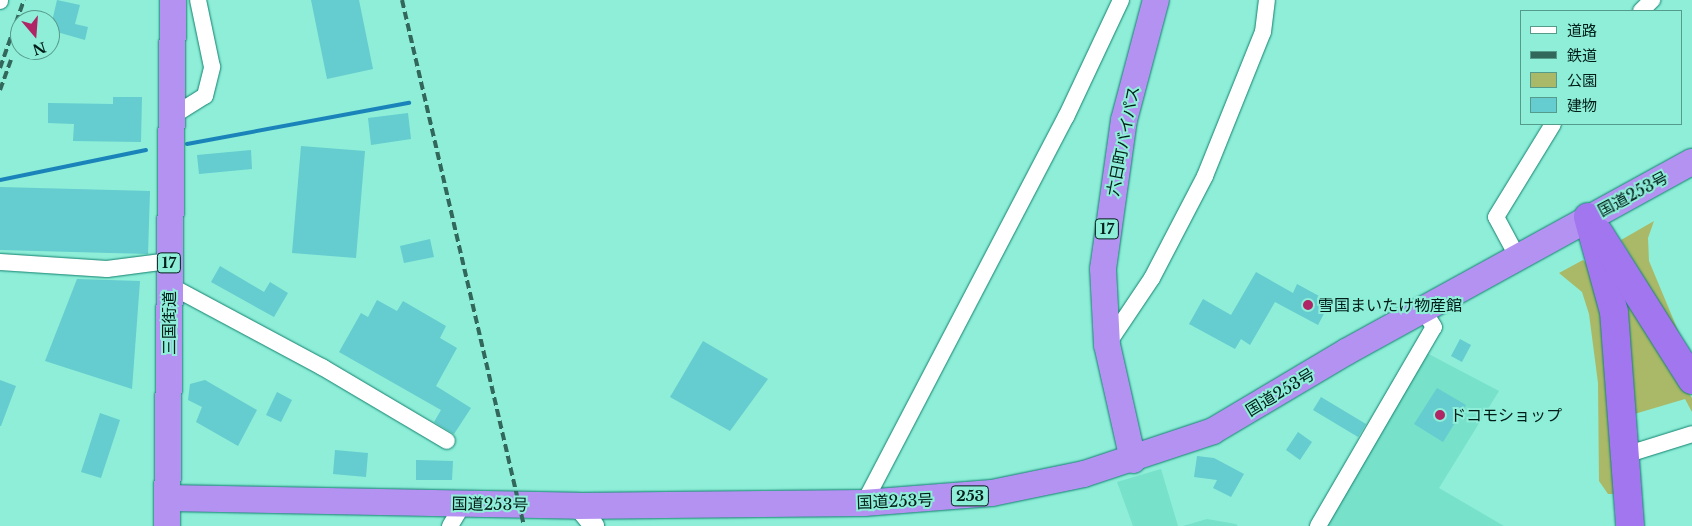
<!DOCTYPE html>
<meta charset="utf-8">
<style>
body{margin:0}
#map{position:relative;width:1692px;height:526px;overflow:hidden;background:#8eeed8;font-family:"Libre Baskerville","Noto Sans JP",serif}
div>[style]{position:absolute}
.built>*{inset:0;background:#77e1ca}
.green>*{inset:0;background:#a9b967}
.stream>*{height:4px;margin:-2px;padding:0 2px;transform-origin:2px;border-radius:2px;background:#1a84ba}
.building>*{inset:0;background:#65cccf}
.roads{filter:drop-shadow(0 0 1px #11816f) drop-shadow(0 0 1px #11816f)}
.minor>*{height:16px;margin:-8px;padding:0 8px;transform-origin:8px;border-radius:8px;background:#fff}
.tertiary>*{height:20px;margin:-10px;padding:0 10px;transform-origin:10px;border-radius:10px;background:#fff}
.trunk>*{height:26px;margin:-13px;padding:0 13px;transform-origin:13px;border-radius:13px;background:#b492f2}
.motorway>*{height:28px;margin:-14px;padding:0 14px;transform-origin:14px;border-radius:14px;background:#a176ee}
.rail>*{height:4px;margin-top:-2px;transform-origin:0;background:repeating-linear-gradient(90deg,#32675b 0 8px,transparent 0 12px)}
.dots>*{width:14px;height:14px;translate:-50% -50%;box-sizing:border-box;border:2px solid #8eeed8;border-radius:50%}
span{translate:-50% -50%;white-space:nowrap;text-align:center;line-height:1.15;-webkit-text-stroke:4px #8eeed8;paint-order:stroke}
.shield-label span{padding:1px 4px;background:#8eeed8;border:1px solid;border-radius:4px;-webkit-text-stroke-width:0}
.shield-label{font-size:15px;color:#001e18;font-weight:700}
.street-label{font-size:16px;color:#001e18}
.poi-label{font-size:16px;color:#001e18}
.left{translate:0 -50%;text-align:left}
.legend{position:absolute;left:1520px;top:10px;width:162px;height:115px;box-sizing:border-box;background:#8eeed8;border:1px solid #559b8b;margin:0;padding:6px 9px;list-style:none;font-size:15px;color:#001e18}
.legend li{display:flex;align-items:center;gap:10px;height:25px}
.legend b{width:25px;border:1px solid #559b8b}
.north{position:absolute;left:10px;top:10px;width:50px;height:50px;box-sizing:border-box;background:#8eeed8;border:1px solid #559b8b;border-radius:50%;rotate:162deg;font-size:14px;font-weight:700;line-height:20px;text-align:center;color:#001e18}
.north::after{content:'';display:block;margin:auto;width:18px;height:22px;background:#af2565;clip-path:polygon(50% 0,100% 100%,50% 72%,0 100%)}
</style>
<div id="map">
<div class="built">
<div style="clip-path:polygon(1421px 350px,1499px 391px,1439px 488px,1504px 526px,1318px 526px)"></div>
<div style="clip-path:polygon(1161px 469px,1178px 526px,1133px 526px,1117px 482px)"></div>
<div style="clip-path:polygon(1207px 519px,1236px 524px,1238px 526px,1183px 526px)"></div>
</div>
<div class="green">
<div style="clip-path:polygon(1654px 221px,1648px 238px,1649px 261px,1682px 340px,1621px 240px)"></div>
<div style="clip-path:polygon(1583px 260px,1591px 268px,1602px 299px,1614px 494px,1608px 494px,1599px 481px,1598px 383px,1589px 314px,1582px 292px,1559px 273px)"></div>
<div style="clip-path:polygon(1610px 261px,1692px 398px,1692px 412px,1685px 399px,1631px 415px)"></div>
</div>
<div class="stream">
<div style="left:187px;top:144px;width:226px;rotate:-10.5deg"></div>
<div style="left:0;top:180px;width:149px;rotate:-11.6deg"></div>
</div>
<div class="building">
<div style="clip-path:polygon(57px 0,80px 5px,75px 24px,88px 27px,85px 40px,50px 30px)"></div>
<div style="clip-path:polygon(311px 0,359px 0,373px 69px,327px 79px)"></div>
<div style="clip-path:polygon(113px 97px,142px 97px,141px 142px,73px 141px,74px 124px,48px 123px,48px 103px,113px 104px)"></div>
<div style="clip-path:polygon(408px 113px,411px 139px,371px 145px,368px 118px)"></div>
<div style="clip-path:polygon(301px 146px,365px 151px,356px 258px,292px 253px)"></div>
<div style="clip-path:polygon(251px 150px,252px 169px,199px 174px,197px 155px)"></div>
<div style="clip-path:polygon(0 187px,150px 191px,148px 254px,0 250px)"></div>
<div style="clip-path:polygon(430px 239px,434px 257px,404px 263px,400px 246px)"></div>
<div style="clip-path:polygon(220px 266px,264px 292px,270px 282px,288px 293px,274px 317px,211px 282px)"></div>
<div style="clip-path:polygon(1256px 272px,1293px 293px,1297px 284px,1330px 302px,1318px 325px,1275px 302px,1250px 345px,1241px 339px,1235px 349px,1189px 324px,1203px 299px,1231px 315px)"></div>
<div style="clip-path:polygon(77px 279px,140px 281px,132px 389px,45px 361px)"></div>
<div style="clip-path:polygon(377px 300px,397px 311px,403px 301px,446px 326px,440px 338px,457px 348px,436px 386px,471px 408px,454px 434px,434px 422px,441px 410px,339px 352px,361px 313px,368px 317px)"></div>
<div style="clip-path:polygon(1460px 339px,1471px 345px,1462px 362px,1451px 356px)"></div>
<div style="clip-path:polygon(703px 341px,768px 379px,730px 431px,670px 397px)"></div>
<div style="clip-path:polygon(0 380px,16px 386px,1px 426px,0 426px)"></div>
<div style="clip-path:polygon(205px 380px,257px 410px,238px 446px,196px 422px,202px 407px,188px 400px,190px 384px)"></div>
<div style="clip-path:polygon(1437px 388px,1466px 405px,1443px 442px,1414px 424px)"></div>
<div style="clip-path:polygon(277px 392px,292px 400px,281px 422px,266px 415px)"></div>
<div style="clip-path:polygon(1321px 397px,1366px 424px,1358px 437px,1313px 410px)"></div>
<div style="clip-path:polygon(100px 413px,120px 420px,101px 478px,81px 472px)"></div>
<div style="clip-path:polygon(1298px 432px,1312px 442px,1300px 460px,1286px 450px)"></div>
<div style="clip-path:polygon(335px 450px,368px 453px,366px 477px,333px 474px)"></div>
<div style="clip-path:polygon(1197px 456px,1214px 458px,1244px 474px,1231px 497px,1213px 488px,1217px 480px,1194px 477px)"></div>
<div style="clip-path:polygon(416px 460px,453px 461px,452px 480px,416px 480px)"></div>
</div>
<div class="roads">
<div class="minor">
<div style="left:0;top:1px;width:1px;rotate:-90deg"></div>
<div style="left:1641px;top:11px;width:16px;rotate:-45deg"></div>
<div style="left:171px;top:117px;width:40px;rotate:-32deg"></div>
<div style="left:205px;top:96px;width:30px;rotate:-76deg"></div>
<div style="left:212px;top:67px;width:68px;rotate:-101.8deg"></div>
<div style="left:1517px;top:256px;width:44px;rotate:-118.3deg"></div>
<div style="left:1496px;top:217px;width:109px;rotate:-58.5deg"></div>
<div style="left:0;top:262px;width:107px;rotate:3.7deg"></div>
<div style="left:107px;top:269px;width:63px;rotate:-7.4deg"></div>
<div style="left:169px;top:285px;width:174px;rotate:28.2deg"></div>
<div style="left:322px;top:367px;width:145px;rotate:30.6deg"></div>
<div style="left:1107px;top:345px;width:81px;rotate:-56.1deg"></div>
<div style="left:1152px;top:278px;width:115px;rotate:-62.5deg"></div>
<div style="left:1205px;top:176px;width:155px;rotate:-68.1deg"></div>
<div style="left:1263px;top:32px;width:32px;rotate:-83deg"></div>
<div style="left:1622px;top:456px;width:73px;rotate:-17.4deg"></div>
<div style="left:864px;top:503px;width:436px;rotate:-62.4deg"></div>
<div style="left:1066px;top:117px;width:129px;rotate:-64.8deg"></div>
<div style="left:450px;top:526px;width:26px;rotate:-59deg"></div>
<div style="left:1318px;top:526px;width:230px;rotate:-59.8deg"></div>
<div style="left:1434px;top:327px;width:20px;rotate:-123deg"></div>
</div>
<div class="tertiary">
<div style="left:578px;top:506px;width:26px;rotate:51deg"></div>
</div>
<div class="trunk">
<div style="left:1133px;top:460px;width:118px;rotate:-102.7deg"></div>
<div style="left:1107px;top:345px;width:76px;rotate:-93deg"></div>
<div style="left:1103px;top:269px;width:150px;rotate:-82deg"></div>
<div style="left:1124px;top:120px;width:124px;rotate:-75.1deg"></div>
<div style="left:168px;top:498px;width:410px;rotate:1.1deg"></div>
<div style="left:578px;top:506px;width:286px;rotate:-0.6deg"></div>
<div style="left:864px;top:503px;width:128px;rotate:-4.5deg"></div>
<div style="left:992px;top:493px;width:94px;rotate:-11.7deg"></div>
<div style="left:1084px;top:474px;width:136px;rotate:-18.4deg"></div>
<div style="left:1213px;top:431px;width:155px;rotate:-30.7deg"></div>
<div style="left:1346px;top:352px;width:395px;rotate:-28.8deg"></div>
<div style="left:167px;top:526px;width:526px;rotate:-89.35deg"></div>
</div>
<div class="motorway">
<div style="left:1588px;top:217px;width:98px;rotate:74.7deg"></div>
<div style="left:1614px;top:312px;width:215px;rotate:85.7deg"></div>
<div style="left:1599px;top:233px;width:174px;rotate:57.7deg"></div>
</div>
</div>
<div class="rail">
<div style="left:402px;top:0;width:540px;rotate:76.94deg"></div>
<div style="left:0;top:68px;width:72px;rotate:-70.6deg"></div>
<div style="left:0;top:90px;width:32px;rotate:-70deg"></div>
</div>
<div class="dots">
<div style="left:1308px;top:305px;background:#af2565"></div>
<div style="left:1440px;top:415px;background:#af2565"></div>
</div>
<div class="shield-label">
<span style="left:1107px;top:229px">17</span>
<span style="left:169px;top:263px">17</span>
<span style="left:970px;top:496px">253</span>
</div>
<div class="street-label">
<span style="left:1123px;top:141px;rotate:-79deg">六日町バイパス</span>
<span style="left:1633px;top:194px;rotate:-28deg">国道253号</span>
<span style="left:169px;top:323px;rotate:-90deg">三国街道</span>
<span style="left:1280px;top:392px;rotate:-31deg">国道253号</span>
<span style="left:895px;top:501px;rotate:-2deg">国道253号</span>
<span style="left:490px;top:504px;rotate:1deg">国道253号</span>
</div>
<div class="poi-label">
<span class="left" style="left:1318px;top:305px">雪国まいたけ物産館</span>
<span class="left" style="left:1450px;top:415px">ドコモショップ</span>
</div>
<ul class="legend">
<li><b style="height:6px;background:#fff"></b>道路</li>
<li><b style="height:6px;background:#32675b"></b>鉄道</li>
<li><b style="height:14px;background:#a9b967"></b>公園</li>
<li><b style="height:14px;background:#65cccf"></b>建物</li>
</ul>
<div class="north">N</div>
</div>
